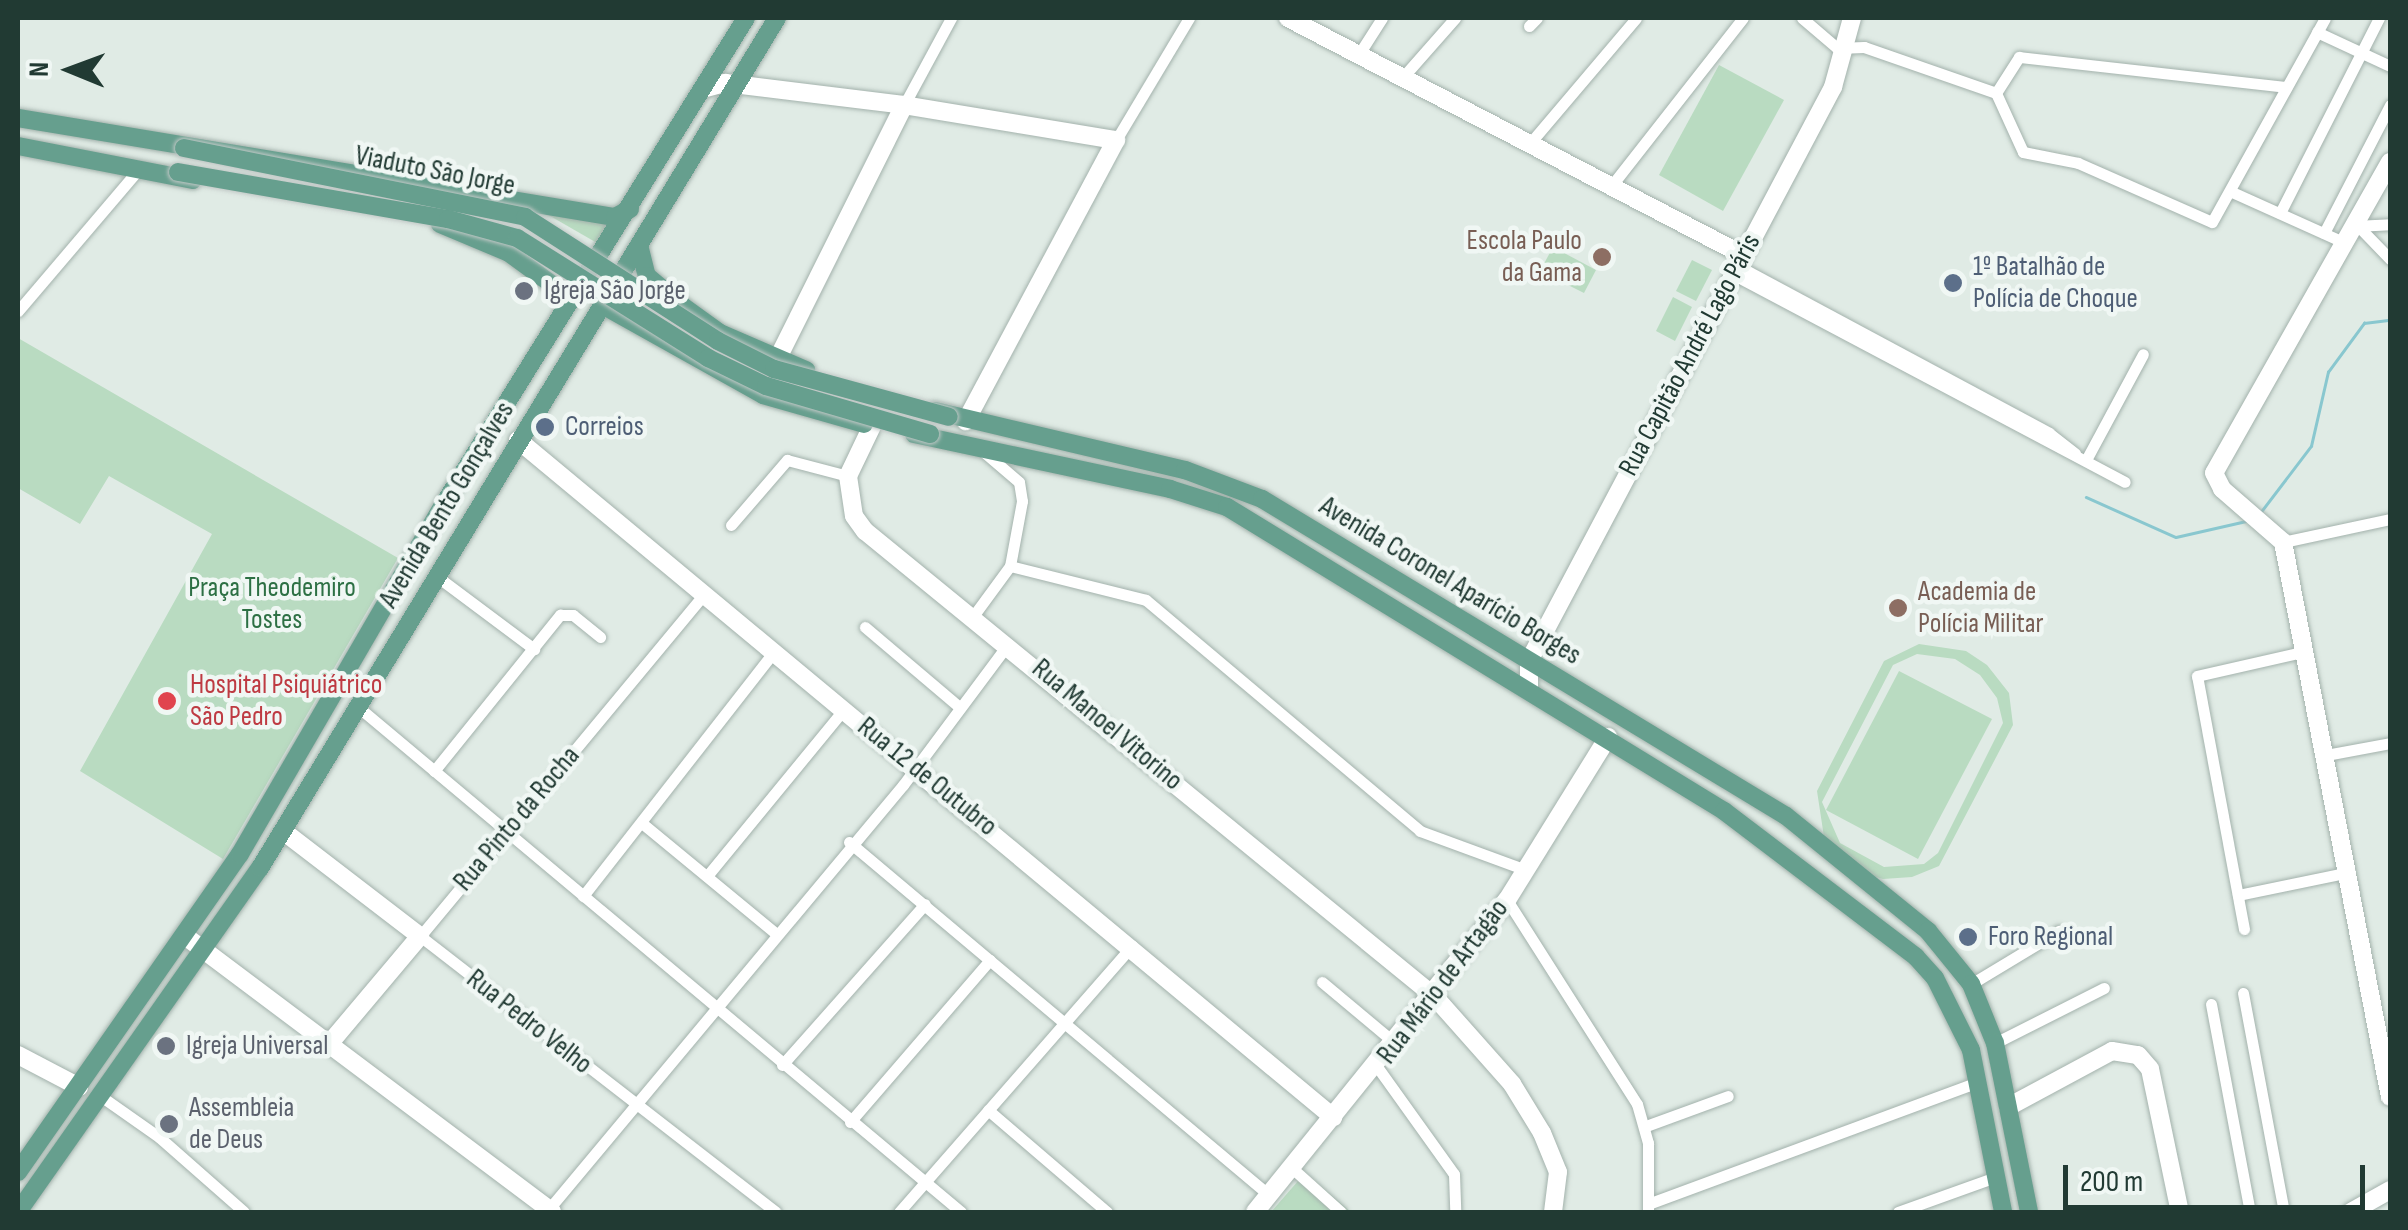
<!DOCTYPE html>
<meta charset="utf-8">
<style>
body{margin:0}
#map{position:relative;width:2408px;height:1230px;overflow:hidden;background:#e0ebe5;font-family:"Sofia Sans Condensed",sans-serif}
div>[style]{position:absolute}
.green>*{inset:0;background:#b9dbc1}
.stream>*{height:2.5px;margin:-1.25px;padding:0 1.25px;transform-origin:1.25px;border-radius:1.25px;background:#89c7cf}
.roads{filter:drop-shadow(0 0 2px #a3b2ac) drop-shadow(0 0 2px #a3b2ac)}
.street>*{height:11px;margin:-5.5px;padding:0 5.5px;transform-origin:5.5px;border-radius:5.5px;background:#fff}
.secondary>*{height:18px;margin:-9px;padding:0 9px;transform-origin:9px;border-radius:9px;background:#fff}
.primary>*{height:18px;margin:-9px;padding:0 9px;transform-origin:9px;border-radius:9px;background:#669f8e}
.bridges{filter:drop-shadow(0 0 2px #c1c8c6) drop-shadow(0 0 2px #c1c8c6)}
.primary-bridge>*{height:18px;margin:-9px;padding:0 9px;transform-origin:9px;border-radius:9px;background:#669f8e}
.dots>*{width:28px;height:28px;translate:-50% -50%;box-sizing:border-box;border:5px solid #f0f7f4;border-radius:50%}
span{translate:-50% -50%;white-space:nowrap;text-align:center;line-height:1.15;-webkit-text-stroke:9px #f0f7f4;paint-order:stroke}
.street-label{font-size:28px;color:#213a33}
.education-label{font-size:28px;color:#785e54}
.right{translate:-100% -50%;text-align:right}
.left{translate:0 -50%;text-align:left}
.service-label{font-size:28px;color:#4e5e75}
.worship-label{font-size:28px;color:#5b616d}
.park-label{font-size:28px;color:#2d7044}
.health-label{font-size:28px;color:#be3a42}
.frame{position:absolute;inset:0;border:20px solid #213a33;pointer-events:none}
.north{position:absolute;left:20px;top:20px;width:100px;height:100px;-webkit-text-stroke:8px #f0f7f4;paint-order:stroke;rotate:271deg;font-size:28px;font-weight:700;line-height:40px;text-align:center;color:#213a33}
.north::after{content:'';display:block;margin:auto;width:35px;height:45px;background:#213a33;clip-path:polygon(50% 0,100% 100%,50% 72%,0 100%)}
.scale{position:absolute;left:2063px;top:1165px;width:302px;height:45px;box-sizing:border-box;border:5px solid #213a33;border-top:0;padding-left:12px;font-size:30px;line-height:35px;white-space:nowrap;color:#213a33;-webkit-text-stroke:8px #f0f7f4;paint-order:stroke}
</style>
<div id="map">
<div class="green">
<div style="clip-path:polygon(1719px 65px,1784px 100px,1723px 211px,1659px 175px)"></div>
<div style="clip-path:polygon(545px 213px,610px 222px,597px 243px)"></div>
<div style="clip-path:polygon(1553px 247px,1596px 270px,1584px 293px,1540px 271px)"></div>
<div style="clip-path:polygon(1692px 260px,1712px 270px,1696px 301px,1676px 291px)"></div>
<div style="clip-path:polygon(1673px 297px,1692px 307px,1675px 341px,1656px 331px)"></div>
<div style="clip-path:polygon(18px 338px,398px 558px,223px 859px,80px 771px,212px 534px,109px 476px,80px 524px,18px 488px)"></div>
<div style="clip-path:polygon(evenodd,1919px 644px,1966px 651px,1987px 665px,2009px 693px,2013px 725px,1939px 866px,1912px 877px,1883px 879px,1866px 874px,1824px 837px,1817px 791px,1884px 661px,1919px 644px,1917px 654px,1955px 659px,1980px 675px,1997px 698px,2003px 723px,1938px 853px,1924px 864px,1884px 867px,1840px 843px,1822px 802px,1893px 665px,1917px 654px)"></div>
<div style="clip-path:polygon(1899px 671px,1992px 719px,1918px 859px,1826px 810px)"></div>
<div style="clip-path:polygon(1305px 1173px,1351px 1212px,1271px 1212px)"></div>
</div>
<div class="stream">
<div style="left:2086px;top:497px;width:98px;rotate:24deg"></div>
<div style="left:2176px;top:537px;width:76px;rotate:-12.9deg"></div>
<div style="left:2260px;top:513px;width:84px;rotate:-52.7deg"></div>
<div style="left:2311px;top:446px;width:76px;rotate:-77.1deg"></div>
<div style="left:2328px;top:372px;width:61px;rotate:-53.7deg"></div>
<div style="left:2364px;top:323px;width:26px;rotate:-7deg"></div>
</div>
<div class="roads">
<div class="street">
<div style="left:1802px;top:18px;width:46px;rotate:40.6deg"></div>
<div style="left:1837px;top:48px;width:27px;rotate:-2deg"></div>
<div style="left:1864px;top:47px;width:140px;rotate:19.2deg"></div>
<div style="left:1996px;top:93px;width:43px;rotate:-57.4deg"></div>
<div style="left:2019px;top:57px;width:269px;rotate:6.4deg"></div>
<div style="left:1529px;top:26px;width:11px;rotate:-45deg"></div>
<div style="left:2317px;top:32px;width:81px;rotate:25deg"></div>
<div style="left:1359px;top:54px;width:43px;rotate:-57.4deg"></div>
<div style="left:1403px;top:77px;width:79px;rotate:-48.6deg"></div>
<div style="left:1996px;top:93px;width:65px;rotate:65.4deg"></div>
<div style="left:2023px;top:152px;width:56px;rotate:11.3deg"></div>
<div style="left:2078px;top:163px;width:146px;rotate:23.8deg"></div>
<div style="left:2212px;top:222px;width:233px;rotate:-61deg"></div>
<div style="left:904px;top:105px;width:99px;rotate:-61.6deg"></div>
<div style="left:1116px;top:140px;width:142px;rotate:-59.1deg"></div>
<div style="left:1531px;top:142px;width:162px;rotate:-49.7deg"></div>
<div style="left:1612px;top:185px;width:212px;rotate:-51.9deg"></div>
<div style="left:2232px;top:192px;width:120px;rotate:24.2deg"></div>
<div style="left:2280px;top:213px;width:219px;rotate:-63.1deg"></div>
<div style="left:2355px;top:226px;width:35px;rotate:-3deg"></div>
<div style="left:2359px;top:227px;width:45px;rotate:45.9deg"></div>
<div style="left:2324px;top:233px;width:144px;rotate:-62.7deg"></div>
<div style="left:1738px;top:266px;width:353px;rotate:28.2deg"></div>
<div style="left:2049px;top:433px;width:33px;rotate:38deg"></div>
<div style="left:1734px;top:275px;width:442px;rotate:27.9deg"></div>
<div style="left:18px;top:311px;width:187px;rotate:-49.6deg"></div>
<div style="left:2086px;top:460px;width:120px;rotate:-61.7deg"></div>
<div style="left:731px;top:525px;width:86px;rotate:-49.3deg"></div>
<div style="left:787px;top:460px;width:63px;rotate:14.7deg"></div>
<div style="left:2283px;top:542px;width:109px;rotate:-12.1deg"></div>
<div style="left:1010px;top:566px;width:140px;rotate:14deg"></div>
<div style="left:1146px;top:600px;width:358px;rotate:40.1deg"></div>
<div style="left:1420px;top:831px;width:113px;rotate:20.2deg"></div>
<div style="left:435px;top:575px;width:124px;rotate:36.8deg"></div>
<div style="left:705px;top:593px;width:446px;rotate:129.7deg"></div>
<div style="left:420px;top:936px;width:450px;rotate:37.8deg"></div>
<div style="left:974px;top:615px;width:61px;rotate:-53.7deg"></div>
<div style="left:1010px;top:566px;width:66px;rotate:-79.5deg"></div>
<div style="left:1022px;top:501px;width:19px;rotate:-99deg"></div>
<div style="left:1019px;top:482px;width:45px;rotate:-139.5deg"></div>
<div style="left:865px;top:627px;width:122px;rotate:40.3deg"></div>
<div style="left:357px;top:706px;width:788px;rotate:39.95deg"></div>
<div style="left:2326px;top:755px;width:65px;rotate:-10.6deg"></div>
<div style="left:434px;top:771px;width:201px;rotate:-51.1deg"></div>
<div style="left:560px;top:615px;width:13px"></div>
<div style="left:573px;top:615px;width:35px;rotate:39deg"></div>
<div style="left:643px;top:824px;width:171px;rotate:39.5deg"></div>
<div style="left:849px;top:842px;width:549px;rotate:40.05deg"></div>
<div style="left:707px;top:876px;width:216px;rotate:-50.6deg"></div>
<div style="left:2238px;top:895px;width:114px;rotate:-11.6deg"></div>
<div style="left:583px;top:896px;width:307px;rotate:-52deg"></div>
<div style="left:1507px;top:900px;width:242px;rotate:57.5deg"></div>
<div style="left:1637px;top:1104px;width:41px;rotate:74.2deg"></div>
<div style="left:1648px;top:1143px;width:69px;rotate:90deg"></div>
<div style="left:2244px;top:929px;width:257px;rotate:-100.5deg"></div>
<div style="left:2197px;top:676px;width:112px;rotate:-12.9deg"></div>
<div style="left:1322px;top:982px;width:95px;rotate:39.9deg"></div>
<div style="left:1971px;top:984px;width:103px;rotate:-31.1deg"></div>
<div style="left:2243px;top:993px;width:223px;rotate:79.4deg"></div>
<div style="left:2211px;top:1004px;width:212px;rotate:79.4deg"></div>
<div style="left:1995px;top:1043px;width:122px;rotate:-26.8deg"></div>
<div style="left:782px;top:1065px;width:215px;rotate:-48.4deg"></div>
<div style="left:1378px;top:1068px;width:130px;rotate:54.4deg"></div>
<div style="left:1454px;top:1174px;width:38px;rotate:88deg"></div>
<div style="left:102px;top:1097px;width:70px;rotate:35.1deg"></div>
<div style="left:159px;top:1137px;width:113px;rotate:41.4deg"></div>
<div style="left:988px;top:1110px;width:157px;rotate:40.6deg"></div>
<div style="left:850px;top:1122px;width:214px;rotate:-49.2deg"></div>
<div style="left:1646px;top:1126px;width:87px;rotate:-20.1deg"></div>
<div style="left:1292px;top:1168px;width:66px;rotate:41.9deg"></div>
<div style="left:1648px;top:1204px;width:351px;rotate:-20.3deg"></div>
<div style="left:548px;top:1210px;width:554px;rotate:-50.13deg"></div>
<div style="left:903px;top:785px;width:176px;rotate:-53.3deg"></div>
<div style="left:899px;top:1212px;width:354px;rotate:-48.8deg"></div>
<div style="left:1898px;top:1212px;width:104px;rotate:-19.7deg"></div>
</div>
<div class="secondary">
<div style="left:1288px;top:18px;width:513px;rotate:27.51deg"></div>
<div style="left:706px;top:88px;width:20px;rotate:-15deg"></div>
<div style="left:725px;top:83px;width:180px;rotate:7deg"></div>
<div style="left:904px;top:105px;width:215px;rotate:9.4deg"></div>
<div style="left:1116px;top:140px;width:319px;rotate:118.1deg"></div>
<div style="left:2390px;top:162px;width:357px;rotate:119.5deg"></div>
<div style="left:2214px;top:473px;width:18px;rotate:63deg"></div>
<div style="left:2222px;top:489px;width:81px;rotate:41deg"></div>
<div style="left:2283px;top:542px;width:565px;rotate:79.09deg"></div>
<div style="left:777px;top:360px;width:285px;rotate:-63.5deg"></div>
<div style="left:872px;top:426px;width:55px;rotate:115.6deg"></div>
<div style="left:848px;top:476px;width:40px;rotate:81.5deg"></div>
<div style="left:854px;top:516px;width:19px;rotate:54deg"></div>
<div style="left:865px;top:531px;width:735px;rotate:39.26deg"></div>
<div style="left:1434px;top:996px;width:118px;rotate:48.4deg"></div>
<div style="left:1512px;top:1084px;width:57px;rotate:58.5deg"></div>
<div style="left:1542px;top:1133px;width:42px;rotate:67.7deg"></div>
<div style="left:1558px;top:1172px;width:40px;rotate:97.1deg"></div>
<div style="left:518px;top:440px;width:1060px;rotate:39.72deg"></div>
<div style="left:1529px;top:691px;width:30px;rotate:-90deg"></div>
<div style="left:1529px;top:661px;width:650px;rotate:-62.09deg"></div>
<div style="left:1833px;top:87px;width:72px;rotate:-74.6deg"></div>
<div style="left:283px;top:831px;width:173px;rotate:37.5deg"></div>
<div style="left:420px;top:936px;width:141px;rotate:130.1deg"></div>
<div style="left:185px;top:936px;width:459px;rotate:36.9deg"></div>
<div style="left:18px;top:1055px;width:69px;rotate:27.7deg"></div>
<div style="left:2008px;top:1107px;width:118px;rotate:-28.3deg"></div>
<div style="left:2112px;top:1051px;width:26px;rotate:9deg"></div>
<div style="left:2138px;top:1055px;width:18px;rotate:49deg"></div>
<div style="left:2150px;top:1069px;width:146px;rotate:78.2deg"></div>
<div style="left:1255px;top:1212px;width:401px;rotate:-51.1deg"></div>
<div style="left:1507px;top:900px;width:192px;rotate:-58.2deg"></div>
<div style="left:2351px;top:1212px;width:45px;rotate:-29.4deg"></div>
</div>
<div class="primary">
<div style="left:18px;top:118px;width:605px;rotate:9.42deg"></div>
<div style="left:615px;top:217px;width:17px;rotate:-28deg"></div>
<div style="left:18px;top:146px;width:178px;rotate:11deg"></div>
<div style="left:440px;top:224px;width:75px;rotate:22.8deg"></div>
<div style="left:509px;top:253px;width:78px;rotate:36.1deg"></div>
<div style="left:639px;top:245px;width:32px;rotate:76deg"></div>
<div style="left:647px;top:276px;width:48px;rotate:40deg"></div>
<div style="left:684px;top:307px;width:44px;rotate:35.8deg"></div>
<div style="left:720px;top:333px;width:94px;rotate:23.3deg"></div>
<div style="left:602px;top:305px;width:184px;rotate:29.2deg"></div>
<div style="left:763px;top:395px;width:105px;rotate:16deg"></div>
<div style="left:935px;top:411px;width:257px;rotate:13.3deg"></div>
<div style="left:1185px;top:470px;width:82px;rotate:20.6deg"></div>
<div style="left:1262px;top:499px;width:612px;rotate:31.17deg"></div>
<div style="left:1786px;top:816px;width:183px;rotate:39deg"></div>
<div style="left:1928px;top:931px;width:68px;rotate:50.9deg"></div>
<div style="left:1971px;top:984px;width:64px;rotate:67.9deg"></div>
<div style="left:1995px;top:1043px;width:172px;rotate:78.6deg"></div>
<div style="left:914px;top:434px;width:262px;rotate:12.1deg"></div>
<div style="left:1170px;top:489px;width:60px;rotate:17.5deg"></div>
<div style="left:1227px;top:507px;width:583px;rotate:31.45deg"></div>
<div style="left:1724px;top:811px;width:241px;rotate:37.2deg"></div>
<div style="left:1916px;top:957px;width:28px;rotate:48deg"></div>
<div style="left:1935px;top:978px;width:80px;rotate:63.4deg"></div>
<div style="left:1971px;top:1050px;width:165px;rotate:78.8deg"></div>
<div style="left:18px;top:1172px;width:388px;rotate:-55.1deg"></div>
<div style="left:240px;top:854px;width:407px;rotate:-59.8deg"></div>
<div style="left:445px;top:502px;width:570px;rotate:-58.12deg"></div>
<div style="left:18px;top:1212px;width:421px;rotate:-54.9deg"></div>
<div style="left:260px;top:868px;width:995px;rotate:-58.69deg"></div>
</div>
</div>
<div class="bridges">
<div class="primary-bridge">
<div style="left:184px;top:148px;width:348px;rotate:11.4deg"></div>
<div style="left:525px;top:217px;width:229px;rotate:32.7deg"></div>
<div style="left:718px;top:341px;width:63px;rotate:26.6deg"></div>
<div style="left:774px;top:369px;width:181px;rotate:15.3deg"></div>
<div style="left:178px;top:172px;width:274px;rotate:9.9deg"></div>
<div style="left:448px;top:219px;width:72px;rotate:15.4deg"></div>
<div style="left:517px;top:238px;width:226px;rotate:32.1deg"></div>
<div style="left:708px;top:358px;width:64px;rotate:25.8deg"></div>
<div style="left:766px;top:386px;width:171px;rotate:16.3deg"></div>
</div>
</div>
<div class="dots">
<div style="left:1602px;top:257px;background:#8d6e63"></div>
<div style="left:1953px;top:283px;background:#5c6f8a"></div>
<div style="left:524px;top:291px;background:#6b7280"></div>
<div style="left:545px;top:427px;background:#5c6f8a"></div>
<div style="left:1898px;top:608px;background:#8d6e63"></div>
<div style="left:167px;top:701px;background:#e0444e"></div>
<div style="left:1968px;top:937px;background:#5c6f8a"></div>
<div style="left:166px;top:1046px;background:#6b7280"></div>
<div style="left:169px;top:1124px;background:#6b7280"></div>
</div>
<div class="street-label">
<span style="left:435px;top:171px;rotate:11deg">Viaduto São Jorge</span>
<span style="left:1690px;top:355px;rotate:-62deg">Rua Capitão André Lago Páris</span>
<span style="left:447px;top:505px;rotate:-59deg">Avenida Bento Gonçalves</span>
<span style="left:1450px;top:581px;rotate:31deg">Avenida Coronel Aparício Borges</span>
<span style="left:1107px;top:725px;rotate:40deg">Rua Manoel Vitorino</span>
<span style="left:927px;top:777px;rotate:39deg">Rua 12 de Outubro</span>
<span style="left:517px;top:819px;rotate:-50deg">Rua Pinto da Rocha</span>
<span style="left:1443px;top:982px;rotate:-53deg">Rua Mário de Artagão</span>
<span style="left:529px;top:1022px;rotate:38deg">Rua Pedro Velho</span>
</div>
<div class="education-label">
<span class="right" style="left:1582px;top:257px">Escola Paulo<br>da Gama</span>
<span class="left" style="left:1918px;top:608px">Academia de<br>Polícia Militar</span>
</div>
<div class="service-label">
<span class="left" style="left:1973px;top:283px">1º Batalhão de<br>Polícia de Choque</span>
<span class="left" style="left:565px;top:427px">Correios</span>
<span class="left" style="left:1988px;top:937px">Foro Regional</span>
</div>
<div class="worship-label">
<span class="left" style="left:544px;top:291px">Igreja São Jorge</span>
<span class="left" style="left:186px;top:1046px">Igreja Universal</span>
<span class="left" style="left:189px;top:1124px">Assembleia<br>de Deus</span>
</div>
<div class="park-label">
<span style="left:272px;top:604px">Praça Theodemiro<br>Tostes</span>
</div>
<div class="health-label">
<span class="left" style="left:190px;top:701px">Hospital Psiquiátrico<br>São Pedro</span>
</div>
<div class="frame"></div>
<div class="north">N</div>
<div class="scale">200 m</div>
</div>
